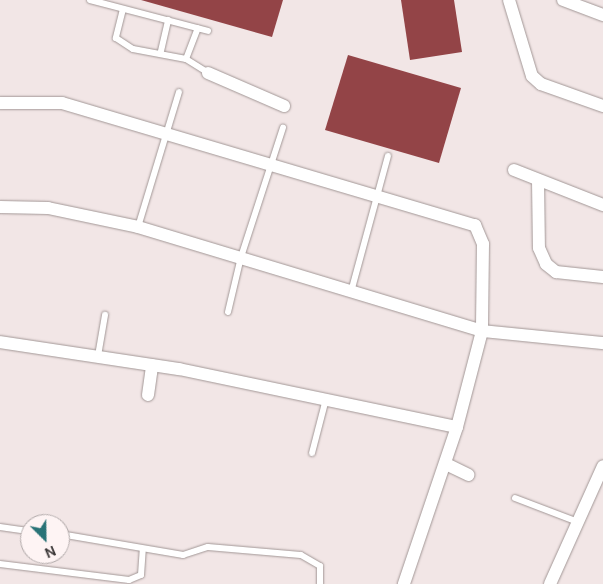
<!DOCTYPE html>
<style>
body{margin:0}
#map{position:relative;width:603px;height:584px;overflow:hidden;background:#f2e6e6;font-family:"DM Sans",sans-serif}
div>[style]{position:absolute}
.building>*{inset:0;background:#934447}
.roads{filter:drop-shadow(0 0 1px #a29796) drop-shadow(0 0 1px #a29796)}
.lane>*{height:6px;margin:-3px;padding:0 3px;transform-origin:3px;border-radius:3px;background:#fff}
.street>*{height:12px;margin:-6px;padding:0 6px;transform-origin:6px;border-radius:6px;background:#fff}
span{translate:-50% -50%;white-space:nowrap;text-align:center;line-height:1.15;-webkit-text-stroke:5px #fef4f4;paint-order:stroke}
.north{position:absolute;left:20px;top:514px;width:50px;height:50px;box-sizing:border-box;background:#fef4f4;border:1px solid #b1a9a9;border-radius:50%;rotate:157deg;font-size:14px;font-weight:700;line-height:20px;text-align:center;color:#3d3939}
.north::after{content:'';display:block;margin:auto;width:18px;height:22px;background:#297377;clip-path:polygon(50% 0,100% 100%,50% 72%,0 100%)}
</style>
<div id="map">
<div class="building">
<div style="clip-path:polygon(141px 0,283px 0,272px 37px)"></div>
<div style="clip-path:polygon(401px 0,454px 0,462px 52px,410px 60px)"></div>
<div style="clip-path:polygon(348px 55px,461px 88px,439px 163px,325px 130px)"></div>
</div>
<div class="roads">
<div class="lane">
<div style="left:90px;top:0;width:122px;rotate:14.7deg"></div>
<div style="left:123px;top:9px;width:30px;rotate:104deg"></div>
<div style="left:116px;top:38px;width:20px;rotate:33deg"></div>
<div style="left:133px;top:49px;width:54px;rotate:10.7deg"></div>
<div style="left:186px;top:59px;width:26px;rotate:32deg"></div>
<div style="left:161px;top:51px;width:32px;rotate:-77deg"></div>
<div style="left:186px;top:59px;width:33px;rotate:-69deg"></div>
<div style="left:138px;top:227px;width:141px;rotate:-73.1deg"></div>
<div style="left:351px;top:292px;width:141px;rotate:-74.8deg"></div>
<div style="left:228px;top:312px;width:57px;rotate:-76.7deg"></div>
<div style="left:241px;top:257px;width:136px;rotate:-72deg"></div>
<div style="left:98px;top:356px;width:42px;rotate:-80.3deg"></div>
<div style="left:312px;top:453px;width:56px;rotate:-75.5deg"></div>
<div style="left:515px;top:498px;width:67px;rotate:20.9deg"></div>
<div style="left:0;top:527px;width:30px;rotate:8deg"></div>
<div style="left:60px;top:534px;width:125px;rotate:9.7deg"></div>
<div style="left:183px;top:555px;width:26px;rotate:-18deg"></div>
<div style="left:208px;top:547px;width:93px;rotate:4.9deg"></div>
<div style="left:301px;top:555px;width:22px;rotate:30deg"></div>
<div style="left:320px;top:566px;width:18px;rotate:90deg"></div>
<div style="left:0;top:564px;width:130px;rotate:7.1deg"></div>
<div style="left:129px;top:580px;width:13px;rotate:-23deg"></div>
<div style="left:141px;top:575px;width:26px;rotate:-86deg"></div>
</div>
<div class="street">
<div style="left:509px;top:0;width:79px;rotate:73.2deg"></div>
<div style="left:532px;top:76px;width:12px;rotate:42deg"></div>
<div style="left:541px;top:84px;width:66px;rotate:19.5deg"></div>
<div style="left:563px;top:0;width:43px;rotate:20.6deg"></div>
<div style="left:208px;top:73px;width:83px;rotate:23.5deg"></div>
<div style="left:0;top:103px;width:62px"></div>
<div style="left:62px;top:103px;width:431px;rotate:16.5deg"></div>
<div style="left:475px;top:225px;width:21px;rotate:67deg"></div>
<div style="left:483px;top:244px;width:87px;rotate:90.7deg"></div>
<div style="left:482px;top:331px;width:99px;rotate:104.6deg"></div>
<div style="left:457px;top:427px;width:166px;rotate:108.7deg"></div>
<div style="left:514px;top:170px;width:96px;rotate:21.5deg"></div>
<div style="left:538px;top:180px;width:68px;rotate:89.2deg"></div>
<div style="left:539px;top:248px;width:17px;rotate:66deg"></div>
<div style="left:546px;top:264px;width:13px;rotate:39deg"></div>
<div style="left:556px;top:272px;width:47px;rotate:6.1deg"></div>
<div style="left:0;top:207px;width:48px;rotate:1.2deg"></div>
<div style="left:48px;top:208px;width:92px;rotate:11.9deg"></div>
<div style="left:138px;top:227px;width:359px;rotate:16.8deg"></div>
<div style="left:482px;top:331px;width:122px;rotate:5.7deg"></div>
<div style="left:0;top:342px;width:181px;rotate:8.6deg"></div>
<div style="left:179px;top:369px;width:284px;rotate:11.8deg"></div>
<div style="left:148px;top:395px;width:30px;rotate:-82deg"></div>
<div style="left:446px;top:464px;width:25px;rotate:26deg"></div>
<div style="left:550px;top:584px;width:129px;rotate:-65.8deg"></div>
</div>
</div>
<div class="north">N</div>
</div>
